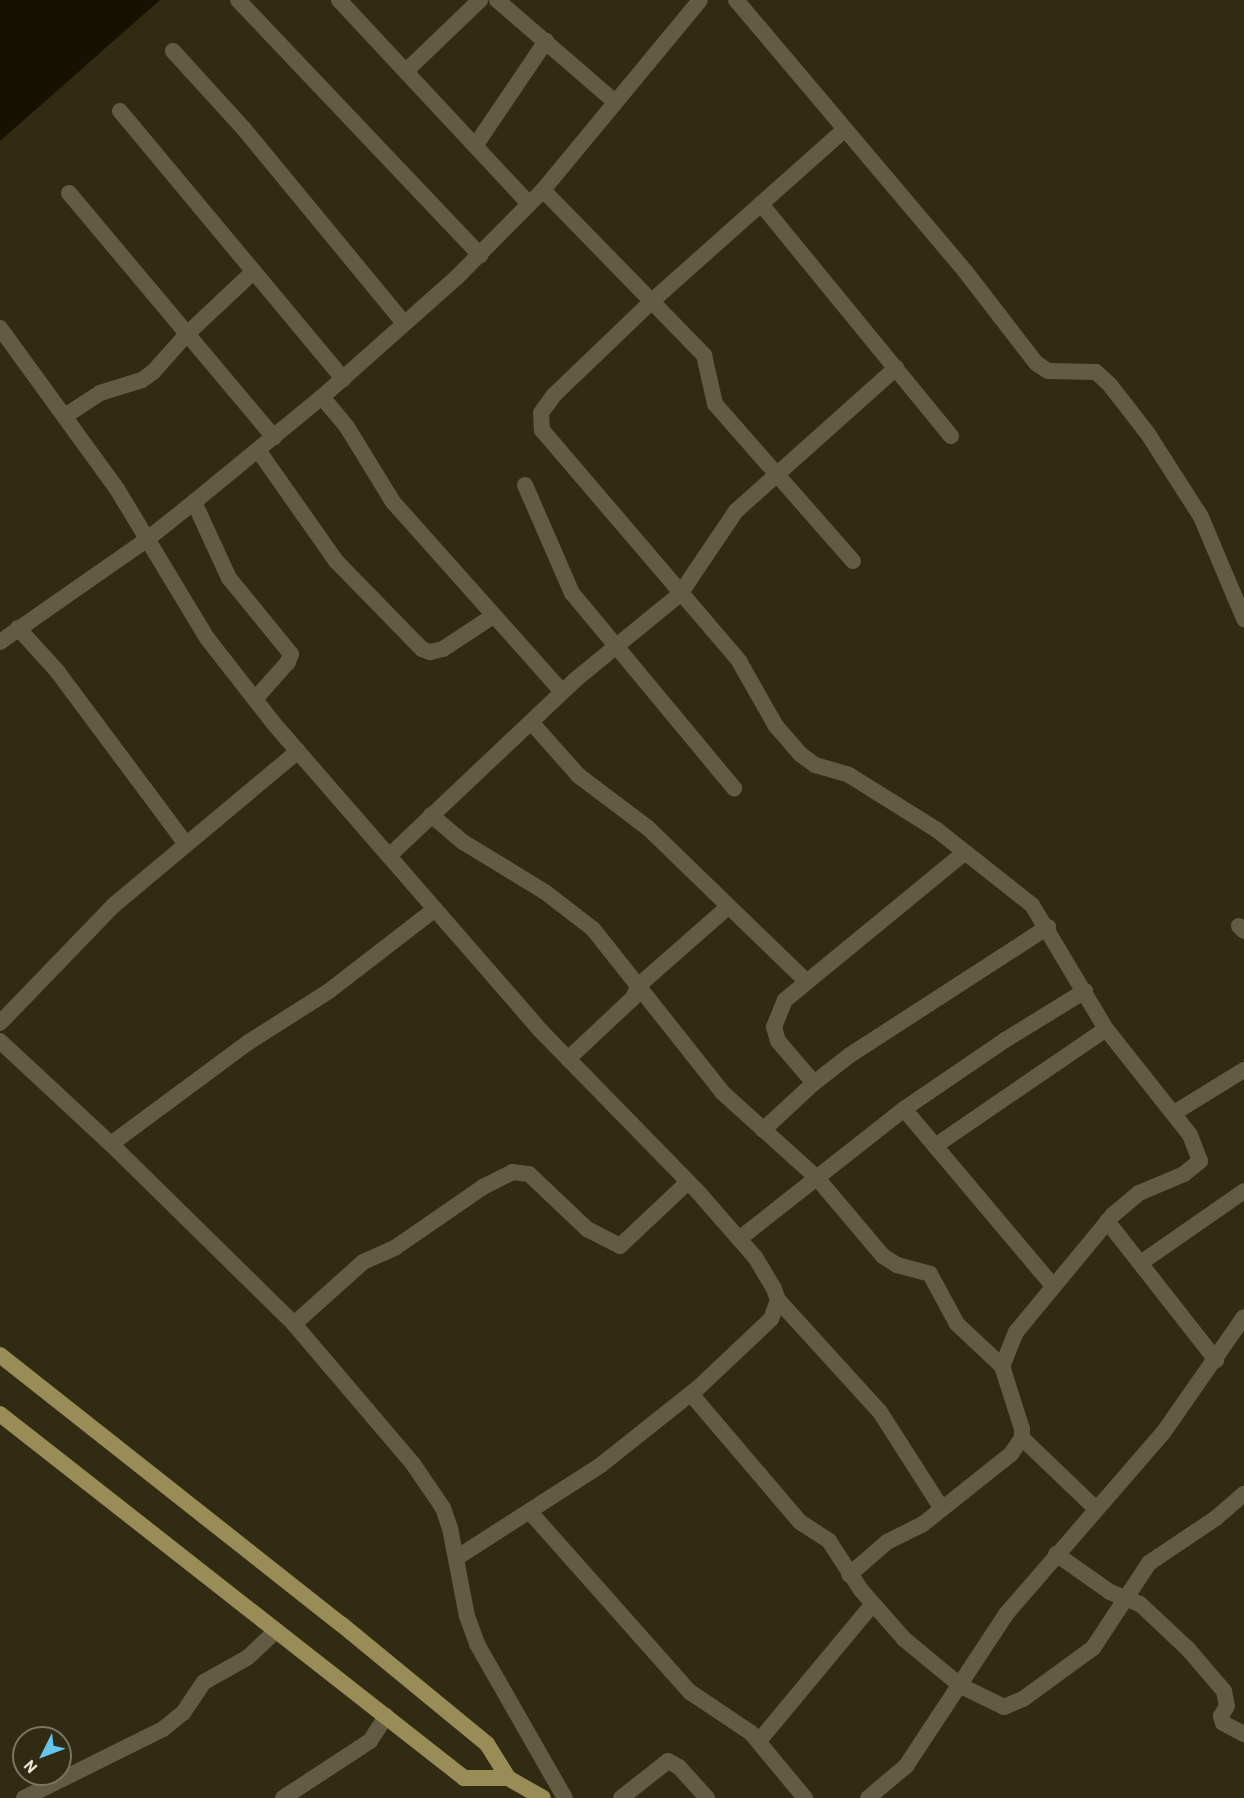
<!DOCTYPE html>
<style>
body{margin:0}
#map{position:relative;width:1244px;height:1798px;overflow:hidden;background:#322b13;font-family:Barlow,sans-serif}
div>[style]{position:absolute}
.water>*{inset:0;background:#161101}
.minor>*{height:16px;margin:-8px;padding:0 8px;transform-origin:8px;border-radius:8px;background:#635c43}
.primary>*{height:16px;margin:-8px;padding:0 8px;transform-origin:8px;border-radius:8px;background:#9a8c56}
span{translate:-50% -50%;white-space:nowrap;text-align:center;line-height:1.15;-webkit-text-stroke:5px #322b13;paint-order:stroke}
.north{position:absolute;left:12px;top:1726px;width:60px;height:60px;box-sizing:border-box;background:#322b13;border:2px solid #7b7561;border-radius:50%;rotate:228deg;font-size:16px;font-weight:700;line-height:24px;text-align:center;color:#e9e5d7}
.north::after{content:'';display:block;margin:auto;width:21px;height:27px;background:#65c5ee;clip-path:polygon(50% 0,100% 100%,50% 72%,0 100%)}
</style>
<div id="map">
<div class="water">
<div style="clip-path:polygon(0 0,160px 0,0 141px)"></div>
</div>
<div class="minor">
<div style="left:238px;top:0;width:352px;rotate:46.5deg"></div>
<div style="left:339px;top:0;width:279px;rotate:47deg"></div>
<div style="left:497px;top:0;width:156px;rotate:40.8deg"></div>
<div style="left:736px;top:0;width:355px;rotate:49.8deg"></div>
<div style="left:965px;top:271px;width:116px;rotate:52.3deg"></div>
<div style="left:1036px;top:363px;width:14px;rotate:34deg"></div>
<div style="left:1048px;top:371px;width:48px;rotate:1.2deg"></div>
<div style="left:1096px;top:372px;width:19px;rotate:43deg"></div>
<div style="left:1110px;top:385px;width:62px;rotate:52.2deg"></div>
<div style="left:1148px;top:434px;width:98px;rotate:57.4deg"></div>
<div style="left:1201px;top:517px;width:111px;rotate:67.1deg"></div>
<div style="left:173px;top:51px;width:105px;rotate:47.7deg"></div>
<div style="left:244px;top:129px;width:251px;rotate:50.5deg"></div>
<div style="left:406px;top:71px;width:103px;rotate:-43.8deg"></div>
<div style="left:120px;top:111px;width:349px;rotate:50.2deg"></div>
<div style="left:844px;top:130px;width:259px;rotate:138.3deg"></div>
<div style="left:651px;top:302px;width:134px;rotate:136.2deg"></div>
<div style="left:554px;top:395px;width:22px;rotate:126deg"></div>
<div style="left:541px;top:413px;width:17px;rotate:87deg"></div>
<div style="left:542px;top:430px;width:304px;rotate:49.5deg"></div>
<div style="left:739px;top:661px;width:75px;rotate:60.4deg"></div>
<div style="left:776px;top:726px;width:37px;rotate:49deg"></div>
<div style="left:800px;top:754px;width:19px;rotate:36deg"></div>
<div style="left:815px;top:765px;width:35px;rotate:16deg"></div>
<div style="left:849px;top:775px;width:104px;rotate:32deg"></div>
<div style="left:937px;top:830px;width:121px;rotate:38.3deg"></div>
<div style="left:1032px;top:905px;width:144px;rotate:59.2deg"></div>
<div style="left:1106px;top:1029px;width:135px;rotate:51.6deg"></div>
<div style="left:1190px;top:1135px;width:28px;rotate:69deg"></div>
<div style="left:1200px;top:1161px;width:21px;rotate:141deg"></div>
<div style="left:1184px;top:1174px;width:49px;rotate:157.1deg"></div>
<div style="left:1139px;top:1193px;width:35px;rotate:140deg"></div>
<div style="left:1112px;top:1216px;width:151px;rotate:129.6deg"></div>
<div style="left:1016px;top:1332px;width:37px;rotate:112deg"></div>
<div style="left:1002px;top:1366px;width:66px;rotate:72.4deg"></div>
<div style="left:1022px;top:1429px;width:9px;rotate:90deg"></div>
<div style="left:1022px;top:1438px;width:19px;rotate:125deg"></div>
<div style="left:1011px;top:1454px;width:112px;rotate:141.5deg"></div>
<div style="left:923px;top:1524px;width:40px;rotate:153.4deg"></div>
<div style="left:887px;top:1542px;width:50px;rotate:139deg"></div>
<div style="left:475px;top:146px;width:127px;rotate:-55.9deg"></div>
<div style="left:543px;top:190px;width:231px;rotate:45.7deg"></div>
<div style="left:704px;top:355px;width:50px;rotate:77.3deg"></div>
<div style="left:715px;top:404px;width:209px;rotate:48.7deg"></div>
<div style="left:69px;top:193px;width:319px;rotate:50deg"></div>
<div style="left:761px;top:204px;width:300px;rotate:50.7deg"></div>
<div style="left:0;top:328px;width:199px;rotate:54deg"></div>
<div style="left:117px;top:489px;width:174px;rotate:58.9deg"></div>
<div style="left:207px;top:638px;width:110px;rotate:52deg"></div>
<div style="left:275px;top:725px;width:405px;rotate:49deg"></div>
<div style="left:541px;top:1031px;width:225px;rotate:45.7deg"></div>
<div style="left:698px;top:1192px;width:86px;rotate:48.8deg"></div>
<div style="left:755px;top:1257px;width:37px;rotate:59deg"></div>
<div style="left:774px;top:1289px;width:12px;rotate:70deg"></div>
<div style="left:778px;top:1300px;width:20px;rotate:110deg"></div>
<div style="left:771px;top:1319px;width:99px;rotate:136.6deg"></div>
<div style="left:699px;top:1387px;width:125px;rotate:141.5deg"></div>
<div style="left:601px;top:1465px;width:172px;rotate:147.3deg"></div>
<div style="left:322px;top:397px;width:39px;rotate:50deg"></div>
<div style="left:347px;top:427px;width:88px;rotate:58.5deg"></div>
<div style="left:393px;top:502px;width:254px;rotate:48.3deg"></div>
<div style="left:65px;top:416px;width:42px;rotate:-33.3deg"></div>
<div style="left:100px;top:393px;width:44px;rotate:-17.2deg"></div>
<div style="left:142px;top:380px;width:14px;rotate:-36deg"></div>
<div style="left:153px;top:372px;width:51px;rotate:-48.2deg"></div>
<div style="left:187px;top:334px;width:91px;rotate:-43.2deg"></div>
<div style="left:258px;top:450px;width:136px;rotate:54.9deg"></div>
<div style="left:336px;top:561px;width:123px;rotate:45.7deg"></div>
<div style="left:422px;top:649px;width:9px;rotate:21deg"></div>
<div style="left:430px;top:652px;width:13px;rotate:-13deg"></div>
<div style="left:443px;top:649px;width:60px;rotate:-33.4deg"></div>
<div style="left:525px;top:485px;width:118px;rotate:66.5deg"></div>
<div style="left:572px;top:593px;width:254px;rotate:50.3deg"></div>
<div style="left:194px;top:502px;width:84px;rotate:65.3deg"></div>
<div style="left:229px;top:578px;width:98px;rotate:50.8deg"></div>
<div style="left:291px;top:654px;width:9px;rotate:111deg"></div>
<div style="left:288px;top:662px;width:50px;rotate:131.7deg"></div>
<div style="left:18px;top:628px;width:58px;rotate:47.8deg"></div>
<div style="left:57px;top:671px;width:216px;rotate:53.3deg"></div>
<div style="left:0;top:642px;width:177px;rotate:-34.9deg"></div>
<div style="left:145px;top:541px;width:63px;rotate:-38.5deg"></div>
<div style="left:194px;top:502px;width:166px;rotate:-39.4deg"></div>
<div style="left:322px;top:397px;width:181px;rotate:-41.6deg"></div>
<div style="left:457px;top:277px;width:122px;rotate:-45.3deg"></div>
<div style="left:543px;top:190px;width:246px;rotate:-50.4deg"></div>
<div style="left:531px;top:722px;width:72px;rotate:48.4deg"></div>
<div style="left:579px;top:776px;width:86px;rotate:37deg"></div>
<div style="left:648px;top:828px;width:220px;rotate:44.1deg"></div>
<div style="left:431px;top:815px;width:42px;rotate:40.2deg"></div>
<div style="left:463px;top:842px;width:96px;rotate:31.4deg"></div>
<div style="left:545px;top:892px;width:61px;rotate:37.6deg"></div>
<div style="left:593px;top:929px;width:209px;rotate:51.6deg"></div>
<div style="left:723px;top:1093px;width:127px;rotate:42.1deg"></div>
<div style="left:817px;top:1178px;width:102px;rotate:49.8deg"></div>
<div style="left:883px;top:1256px;width:17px;rotate:33deg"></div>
<div style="left:897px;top:1265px;width:34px;rotate:15deg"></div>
<div style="left:930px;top:1274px;width:57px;rotate:61.6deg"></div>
<div style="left:957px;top:1324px;width:62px;rotate:43deg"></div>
<div style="left:389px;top:856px;width:256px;rotate:-43.4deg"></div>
<div style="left:575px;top:680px;width:136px;rotate:-39.3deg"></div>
<div style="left:680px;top:594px;width:100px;rotate:-56deg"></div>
<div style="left:736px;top:511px;width:215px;rotate:-41.8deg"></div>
<div style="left:1239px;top:926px;width:7px;rotate:45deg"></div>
<div style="left:0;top:1023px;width:164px;rotate:-46deg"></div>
<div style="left:114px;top:905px;width:240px;rotate:-39.9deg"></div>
<div style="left:0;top:1041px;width:151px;rotate:42.9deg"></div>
<div style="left:111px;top:1144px;width:257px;rotate:44.5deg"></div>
<div style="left:294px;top:1324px;width:184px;rotate:49.6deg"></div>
<div style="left:413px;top:1464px;width:53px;rotate:55.7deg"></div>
<div style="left:443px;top:1508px;width:21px;rotate:71deg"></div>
<div style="left:450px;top:1528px;width:90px;rotate:79.1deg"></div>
<div style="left:467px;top:1616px;width:30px;rotate:70deg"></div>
<div style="left:477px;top:1644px;width:177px;rotate:60.3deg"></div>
<div style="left:568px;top:1059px;width:89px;rotate:-43.2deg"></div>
<div style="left:633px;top:998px;width:13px;rotate:-67deg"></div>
<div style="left:638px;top:986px;width:120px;rotate:-41.3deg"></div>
<div style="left:814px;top:1083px;width:55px;rotate:-130.6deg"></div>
<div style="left:778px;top:1041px;width:15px;rotate:-106deg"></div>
<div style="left:774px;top:1027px;width:29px;rotate:-68deg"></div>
<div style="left:785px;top:1000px;width:232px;rotate:-39.4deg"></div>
<div style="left:904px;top:1109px;width:231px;rotate:49.9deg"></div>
<div style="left:1174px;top:1113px;width:82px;rotate:-31.6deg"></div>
<div style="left:763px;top:1130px;width:69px;rotate:-42.7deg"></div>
<div style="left:814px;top:1083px;width:46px;rotate:-37.9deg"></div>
<div style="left:850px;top:1055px;width:236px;rotate:-32.9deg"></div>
<div style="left:111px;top:1144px;width:172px;rotate:-36.5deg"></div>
<div style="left:249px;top:1042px;width:95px;rotate:-32.5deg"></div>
<div style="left:329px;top:991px;width:134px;rotate:-37.7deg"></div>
<div style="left:935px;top:1146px;width:207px;rotate:-34.4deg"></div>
<div style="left:1107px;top:1221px;width:177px;rotate:51.9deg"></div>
<div style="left:739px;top:1239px;width:210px;rotate:-38.2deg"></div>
<div style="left:904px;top:1109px;width:122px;rotate:-34.3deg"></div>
<div style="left:1005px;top:1040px;width:94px;rotate:-31.5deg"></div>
<div style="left:1142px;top:1262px;width:124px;rotate:-34.8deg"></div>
<div style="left:778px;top:1300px;width:151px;rotate:47.7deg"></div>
<div style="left:880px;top:1412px;width:115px;rotate:57.4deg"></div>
<div style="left:294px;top:1324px;width:93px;rotate:-41.9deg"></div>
<div style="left:363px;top:1262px;width:36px;rotate:-24deg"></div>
<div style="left:396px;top:1247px;width:106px;rotate:-34.6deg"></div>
<div style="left:483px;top:1187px;width:33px;rotate:-27deg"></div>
<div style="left:512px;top:1172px;width:17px;rotate:7deg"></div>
<div style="left:529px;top:1174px;width:80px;rotate:43.5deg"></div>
<div style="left:587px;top:1229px;width:37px;rotate:27deg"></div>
<div style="left:620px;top:1246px;width:93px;rotate:-43.3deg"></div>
<div style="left:691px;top:1394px;width:168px;rotate:49.6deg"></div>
<div style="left:800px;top:1522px;width:35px;rotate:33deg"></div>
<div style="left:829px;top:1541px;width:59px;rotate:56.9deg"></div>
<div style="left:861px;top:1590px;width:65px;rotate:48.7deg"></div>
<div style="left:904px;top:1639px;width:74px;rotate:39.5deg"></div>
<div style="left:961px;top:1686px;width:48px;rotate:26deg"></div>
<div style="left:1004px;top:1707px;width:21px;rotate:-23deg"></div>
<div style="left:1023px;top:1699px;width:87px;rotate:-36.1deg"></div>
<div style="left:1093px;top:1648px;width:102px;rotate:-56.6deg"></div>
<div style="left:1149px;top:1563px;width:81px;rotate:-33.9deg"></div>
<div style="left:1216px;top:1518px;width:37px;rotate:-41deg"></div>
<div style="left:1022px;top:1438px;width:103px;rotate:43.8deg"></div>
<div style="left:530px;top:1512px;width:241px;rotate:48.4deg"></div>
<div style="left:690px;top:1692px;width:73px;rotate:33.9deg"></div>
<div style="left:751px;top:1733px;width:85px;rotate:50.3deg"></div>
<div style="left:1056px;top:1554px;width:66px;rotate:35.1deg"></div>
<div style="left:1110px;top:1592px;width:32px;rotate:22deg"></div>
<div style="left:1140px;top:1604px;width:66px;rotate:43.2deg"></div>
<div style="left:1188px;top:1649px;width:55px;rotate:49.4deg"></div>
<div style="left:1224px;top:1691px;width:15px;rotate:79deg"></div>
<div style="left:1227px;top:1706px;width:12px;rotate:121deg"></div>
<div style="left:1221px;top:1716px;width:7px;rotate:74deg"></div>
<div style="left:1223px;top:1723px;width:24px;rotate:28deg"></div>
<div style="left:759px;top:1741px;width:177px;rotate:-50.3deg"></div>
<div style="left:24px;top:1798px;width:155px;rotate:-26.4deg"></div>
<div style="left:163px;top:1729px;width:26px;rotate:-39deg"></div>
<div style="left:183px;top:1713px;width:37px;rotate:-56deg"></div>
<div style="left:204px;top:1682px;width:49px;rotate:-29.2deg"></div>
<div style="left:247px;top:1658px;width:40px;rotate:-43deg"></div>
<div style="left:283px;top:1798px;width:104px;rotate:-33.2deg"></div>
<div style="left:370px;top:1741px;width:30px;rotate:-57deg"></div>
<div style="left:621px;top:1798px;width:60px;rotate:-38.2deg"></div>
<div style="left:668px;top:1761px;width:13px;rotate:29deg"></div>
<div style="left:679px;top:1767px;width:42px;rotate:47.9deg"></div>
<div style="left:868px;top:1798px;width:50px;rotate:-40.1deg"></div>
<div style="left:906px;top:1766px;width:183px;rotate:-56.6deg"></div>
<div style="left:1007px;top:1613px;width:238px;rotate:-49.1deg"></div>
<div style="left:1163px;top:1433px;width:141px;rotate:-55.1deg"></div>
</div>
<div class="primary">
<div style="left:0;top:1355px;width:434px;rotate:38.3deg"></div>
<div style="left:341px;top:1624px;width:189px;rotate:39.4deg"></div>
<div style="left:487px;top:1744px;width:40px;rotate:58deg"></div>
<div style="left:508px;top:1778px;width:40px;rotate:29.7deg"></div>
<div style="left:0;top:1414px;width:590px;rotate:38.11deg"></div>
<div style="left:464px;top:1778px;width:44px"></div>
</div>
<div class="north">N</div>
</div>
